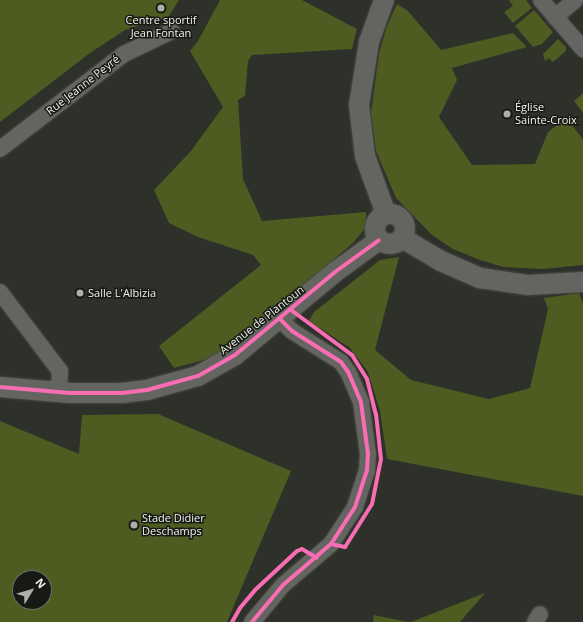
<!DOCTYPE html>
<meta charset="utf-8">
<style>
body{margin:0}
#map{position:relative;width:583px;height:622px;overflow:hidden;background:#2e302a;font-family:"Open Sans",sans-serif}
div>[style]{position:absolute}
.green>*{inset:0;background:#4e5b21}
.roads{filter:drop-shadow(0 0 1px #4a4c46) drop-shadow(0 0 1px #4a4c46)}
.minor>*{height:16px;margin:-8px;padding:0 8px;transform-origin:8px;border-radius:8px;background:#646560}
.tertiary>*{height:20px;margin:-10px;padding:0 10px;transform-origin:10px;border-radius:10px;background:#646560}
.tertiary>.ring{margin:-10px;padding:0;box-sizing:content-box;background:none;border:20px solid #646560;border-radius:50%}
.cycleway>*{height:4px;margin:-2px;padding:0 2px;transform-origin:2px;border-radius:2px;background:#f96db3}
.dots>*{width:11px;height:11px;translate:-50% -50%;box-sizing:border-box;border:2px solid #171914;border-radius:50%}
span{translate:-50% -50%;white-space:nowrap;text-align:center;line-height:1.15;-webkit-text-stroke:3px #171914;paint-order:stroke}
.poi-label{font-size:11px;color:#f1f3ec}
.left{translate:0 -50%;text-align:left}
.street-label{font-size:11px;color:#f1f3ec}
.north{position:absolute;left:12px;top:570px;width:40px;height:40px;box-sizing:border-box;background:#171914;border:1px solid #6e706a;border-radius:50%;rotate:52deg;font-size:11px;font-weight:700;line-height:16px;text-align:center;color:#f1f3ec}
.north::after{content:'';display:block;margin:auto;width:14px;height:18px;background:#adafa8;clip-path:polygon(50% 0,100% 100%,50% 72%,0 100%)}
</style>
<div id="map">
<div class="green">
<div style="clip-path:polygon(0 0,179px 0,169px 16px,125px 30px,90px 53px,0 122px)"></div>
<div style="clip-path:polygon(220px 0,302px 0,357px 29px,352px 49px,252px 55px,248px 61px,245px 96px,238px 100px,243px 179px,262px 221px,366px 212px,366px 227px,353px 243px,258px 324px,215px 357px,174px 368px,159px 346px,261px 265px,253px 255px,198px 237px,169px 223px,154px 190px,191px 151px,223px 107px,190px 51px,198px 41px)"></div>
<div style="clip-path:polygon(509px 0,526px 0,532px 8px,513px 23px,504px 12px,513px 6px)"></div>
<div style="clip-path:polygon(397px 4px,408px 11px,441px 50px,513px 33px,527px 47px,452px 68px,457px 80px,439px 117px,472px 165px,535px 164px,548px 132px,566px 118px,583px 139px,583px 265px,543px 269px,503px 267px,480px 260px,453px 249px,432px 235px,396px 198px,376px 151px,371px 113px,379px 53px,387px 26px)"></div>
<div style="clip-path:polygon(534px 10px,553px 32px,542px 44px,533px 47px,515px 26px)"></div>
<div style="clip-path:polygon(558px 39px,566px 47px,566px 51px,553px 62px,549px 58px,545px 61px,543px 54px)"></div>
<div style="clip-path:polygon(583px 93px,583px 113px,574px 101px)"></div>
<div style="clip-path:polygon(399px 257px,375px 350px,411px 380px,489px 399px,530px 388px,548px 309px,544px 298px,579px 293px,583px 304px,583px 496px,387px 459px,380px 411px,368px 372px,350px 348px,309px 321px,314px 312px,380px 260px)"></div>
<div style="clip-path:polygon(evenodd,158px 414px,291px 471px,227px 622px,0 622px,0 421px,79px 454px,82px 415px,158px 414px,20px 578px,44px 578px,44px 602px,20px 602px,20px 578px)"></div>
<div style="clip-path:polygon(485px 593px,460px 622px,411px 622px)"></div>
<div style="clip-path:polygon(374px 615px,408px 622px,373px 622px)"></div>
</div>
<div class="roads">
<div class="minor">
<div style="left:541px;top:0;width:65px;rotate:49.4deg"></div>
<div style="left:555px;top:17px;width:26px;rotate:-40deg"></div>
<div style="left:0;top:149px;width:156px;rotate:-37.5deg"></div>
<div style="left:124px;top:54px;width:53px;rotate:-25.6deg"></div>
<div style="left:0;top:292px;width:99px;rotate:52.8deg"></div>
<div style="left:60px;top:371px;width:21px;rotate:93deg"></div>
<div style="left:252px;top:622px;width:48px;rotate:-50deg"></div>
<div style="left:283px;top:585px;width:63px;rotate:-40.5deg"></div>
<div style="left:331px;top:544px;width:44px;rotate:-57deg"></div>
<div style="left:355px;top:507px;width:38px;rotate:-72deg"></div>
<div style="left:367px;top:471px;width:17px;rotate:-87deg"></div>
<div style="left:368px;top:454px;width:52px;rotate:-97.7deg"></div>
<div style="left:361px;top:402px;width:33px;rotate:-113deg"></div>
<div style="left:348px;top:372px;width:12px;rotate:-125deg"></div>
<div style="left:341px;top:362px;width:58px;rotate:-147.7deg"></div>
<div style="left:292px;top:331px;width:17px;rotate:-135deg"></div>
<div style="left:535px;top:622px;width:9px;rotate:-58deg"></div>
</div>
<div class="tertiary">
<div style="left:384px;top:0;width:45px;rotate:109.7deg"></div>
<div style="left:369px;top:42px;width:64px;rotate:99deg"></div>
<div style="left:359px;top:105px;width:51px;rotate:83.3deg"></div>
<div style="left:365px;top:156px;width:62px;rotate:70.1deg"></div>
<div class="ring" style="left:375px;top:214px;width:10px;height:10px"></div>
<div style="left:402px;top:238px;width:45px;rotate:30.5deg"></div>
<div style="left:441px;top:261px;width:43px;rotate:23.6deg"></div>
<div style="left:480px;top:278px;width:49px;rotate:8.3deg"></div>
<div style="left:528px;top:285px;width:55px;rotate:-3.1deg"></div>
<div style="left:0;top:387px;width:70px;rotate:4.9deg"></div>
<div style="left:70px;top:393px;width:52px"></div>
<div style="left:122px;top:393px;width:25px;rotate:-7deg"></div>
<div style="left:147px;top:390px;width:53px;rotate:-15.4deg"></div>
<div style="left:198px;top:376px;width:43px;rotate:-29.6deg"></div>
<div style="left:235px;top:355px;width:130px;rotate:-39.7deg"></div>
<div style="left:335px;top:272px;width:54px;rotate:-36deg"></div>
</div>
</div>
<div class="cycleway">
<div style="left:291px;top:310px;width:76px;rotate:36.4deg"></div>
<div style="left:352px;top:355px;width:28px;rotate:58deg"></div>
<div style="left:367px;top:379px;width:36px;rotate:76deg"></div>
<div style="left:376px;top:414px;width:45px;rotate:83.7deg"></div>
<div style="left:381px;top:459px;width:46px;rotate:101.3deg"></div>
<div style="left:372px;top:504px;width:51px;rotate:122.1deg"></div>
<div style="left:345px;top:547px;width:14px;rotate:-168deg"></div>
<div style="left:0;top:387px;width:70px;rotate:4.9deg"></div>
<div style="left:70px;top:393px;width:52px"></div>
<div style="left:122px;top:393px;width:25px;rotate:-7deg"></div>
<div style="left:147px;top:390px;width:53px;rotate:-15.4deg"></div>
<div style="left:198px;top:376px;width:43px;rotate:-29.6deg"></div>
<div style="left:235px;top:355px;width:130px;rotate:-39.7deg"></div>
<div style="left:335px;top:272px;width:54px;rotate:-36deg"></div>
<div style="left:232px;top:622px;width:16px;rotate:-60deg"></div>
<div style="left:240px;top:608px;width:23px;rotate:-50deg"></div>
<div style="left:255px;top:590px;width:57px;rotate:-42.9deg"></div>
<div style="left:297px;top:551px;width:5px;rotate:-22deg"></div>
<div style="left:302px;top:549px;width:17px;rotate:31deg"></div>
<div style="left:252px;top:622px;width:48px;rotate:-50deg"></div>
<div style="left:283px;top:585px;width:63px;rotate:-40.5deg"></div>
<div style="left:331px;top:544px;width:44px;rotate:-57deg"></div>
<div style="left:355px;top:507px;width:38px;rotate:-72deg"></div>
<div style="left:367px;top:471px;width:17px;rotate:-87deg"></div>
<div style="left:368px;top:454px;width:52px;rotate:-97.7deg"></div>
<div style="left:361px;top:402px;width:33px;rotate:-113deg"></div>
<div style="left:348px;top:372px;width:12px;rotate:-125deg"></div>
<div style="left:341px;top:362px;width:58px;rotate:-147.7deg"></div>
<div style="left:292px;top:331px;width:17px;rotate:-135deg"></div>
</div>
<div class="dots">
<div style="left:161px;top:8px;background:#adafa8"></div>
<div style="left:507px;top:114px;background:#adafa8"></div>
<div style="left:80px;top:293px;background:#adafa8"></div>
<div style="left:134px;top:525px;background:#adafa8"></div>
</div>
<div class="poi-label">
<span style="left:161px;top:27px">Centre sportif<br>Jean Fontan</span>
<span class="left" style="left:515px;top:114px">Église<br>Sainte-Croix</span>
<span class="left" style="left:88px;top:293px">Salle L'Albizia</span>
<span class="left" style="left:142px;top:525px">Stade Didier<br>Deschamps</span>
</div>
<div class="street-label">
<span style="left:83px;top:85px;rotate:-38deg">Rue Jeanne Peyré</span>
<span style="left:262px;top:320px;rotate:-38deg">Avenue de Plantoun</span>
</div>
<div class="north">N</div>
</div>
